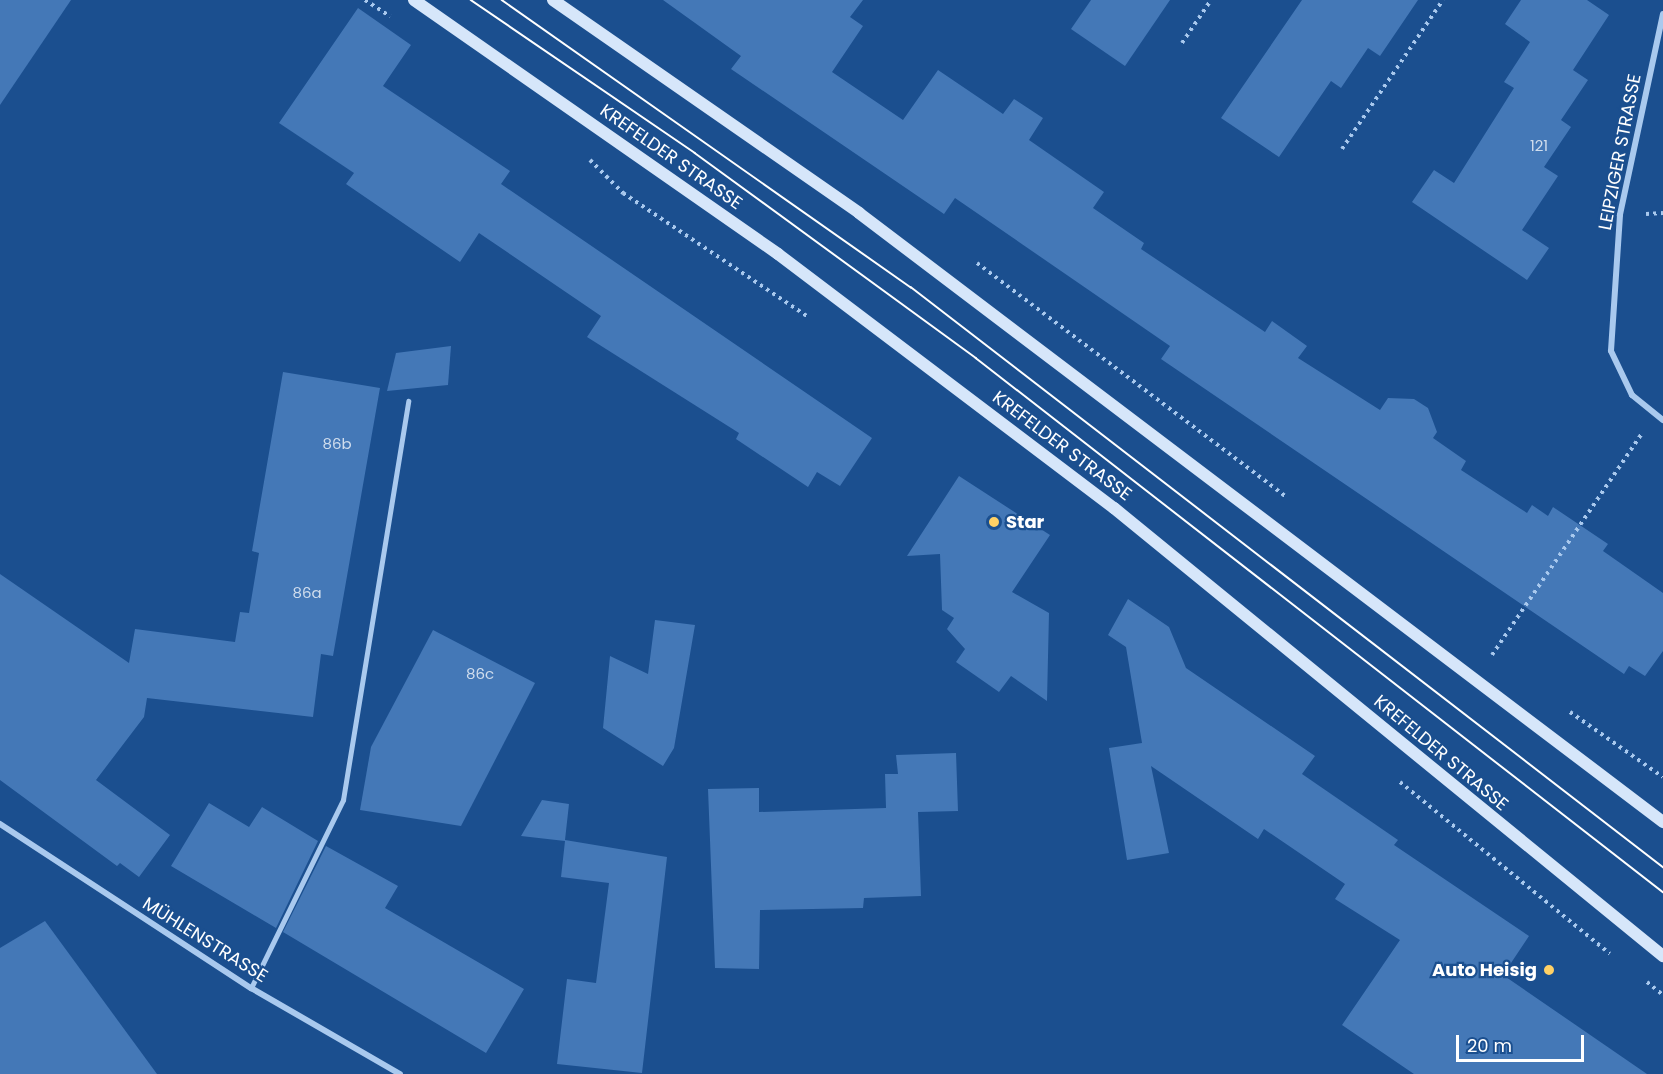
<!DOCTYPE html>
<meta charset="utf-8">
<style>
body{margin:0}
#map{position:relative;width:1663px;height:1074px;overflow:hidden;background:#1b4f8f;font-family:Poppins,sans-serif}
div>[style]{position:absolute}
.building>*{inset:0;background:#4478b7}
.path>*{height:4px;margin-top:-2px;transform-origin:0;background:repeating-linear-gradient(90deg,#a9c9ee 0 3px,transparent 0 7.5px)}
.lane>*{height:4.5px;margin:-2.25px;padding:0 2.25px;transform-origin:2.25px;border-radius:2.25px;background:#a9c9ee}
.street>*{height:6px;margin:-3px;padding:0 3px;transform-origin:3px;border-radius:3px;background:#a9c9ee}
.secondary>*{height:12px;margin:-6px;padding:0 6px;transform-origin:6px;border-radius:6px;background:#d6e6fa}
.tram>*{height:1.5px;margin:-0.75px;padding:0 0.75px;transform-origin:0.75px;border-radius:0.75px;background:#fff}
.dots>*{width:16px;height:16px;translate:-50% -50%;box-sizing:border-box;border:3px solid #1b4f8f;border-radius:50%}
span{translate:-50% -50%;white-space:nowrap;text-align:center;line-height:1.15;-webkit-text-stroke:4.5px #1b4f8f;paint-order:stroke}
.number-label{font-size:15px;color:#d0dded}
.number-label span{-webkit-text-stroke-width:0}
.street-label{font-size:18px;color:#fff}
.poi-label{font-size:18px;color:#fff;font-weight:700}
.left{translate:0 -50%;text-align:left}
.right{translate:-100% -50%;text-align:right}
.scale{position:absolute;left:1456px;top:1035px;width:128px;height:27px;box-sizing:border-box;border:3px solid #fff;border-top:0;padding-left:8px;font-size:18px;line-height:21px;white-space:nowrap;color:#fff;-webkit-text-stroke:4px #1b4f8f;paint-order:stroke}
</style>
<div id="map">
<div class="building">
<div style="clip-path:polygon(0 0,71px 0,0 105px)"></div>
<div style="clip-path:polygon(663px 0,863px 0,850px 17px,863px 26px,832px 72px,903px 120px,938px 70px,1003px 114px,1014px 99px,1043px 118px,1029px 140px,1104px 192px,1093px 208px,1144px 243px,1141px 249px,1265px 332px,1272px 321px,1307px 346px,1298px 358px,1380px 410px,1388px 398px,1414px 399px,1428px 408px,1437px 432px,1433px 438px,1466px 461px,1461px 470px,1527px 513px,1532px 505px,1548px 516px,1553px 507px,1608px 544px,1603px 551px,1663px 593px,1663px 651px,1645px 676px,1629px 666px,1624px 674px,1161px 359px,1170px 346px,955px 198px,944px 214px,731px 69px,741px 56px)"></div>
<div style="clip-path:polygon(1091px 0,1170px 0,1125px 66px,1071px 29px)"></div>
<div style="clip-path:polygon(1302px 0,1418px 0,1380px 56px,1368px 48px,1341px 88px,1331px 81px,1279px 157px,1221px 118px)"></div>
<div style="clip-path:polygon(1521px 0,1587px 0,1609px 15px,1573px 70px,1588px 80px,1561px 120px,1571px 127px,1544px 167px,1558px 176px,1522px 230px,1549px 248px,1527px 280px,1412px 202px,1434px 170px,1454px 183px,1514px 88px,1504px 82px,1530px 42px,1505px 24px)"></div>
<div style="clip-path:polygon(358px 8px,411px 45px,383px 86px,510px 171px,501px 184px,872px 438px,840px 486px,817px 472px,808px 487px,736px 439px,739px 433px,587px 337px,601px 316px,479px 233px,460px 262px,346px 184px,354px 173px,279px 123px)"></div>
<div style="clip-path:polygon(451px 346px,448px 385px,387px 391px,396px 353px)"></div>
<div style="clip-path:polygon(283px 372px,380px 388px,333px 656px,321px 654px,313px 717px,147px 698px,144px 717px,96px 780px,170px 835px,139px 877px,120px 863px,117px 866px,0 780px,0 574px,129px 663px,135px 629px,235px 642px,240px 612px,249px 613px,259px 553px,252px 551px)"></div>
<div style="clip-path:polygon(959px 476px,1050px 535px,1012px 592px,1049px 613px,1047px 701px,1011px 676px,999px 692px,956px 662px,965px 649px,947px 629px,954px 618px,942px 610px,940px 554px,907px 556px)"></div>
<div style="clip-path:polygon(1128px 599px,1169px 627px,1186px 668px,1315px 756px,1302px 774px,1398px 840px,1394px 845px,1529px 936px,1503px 975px,1647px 1074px,1414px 1074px,1342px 1025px,1400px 940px,1335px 899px,1345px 884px,1264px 829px,1258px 839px,1151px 766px,1169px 853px,1127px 860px,1109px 748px,1142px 743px,1126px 647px,1108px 635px)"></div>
<div style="clip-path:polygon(655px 620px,695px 625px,674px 748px,663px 766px,603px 728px,610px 656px,648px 674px)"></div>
<div style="clip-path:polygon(433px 630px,535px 683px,461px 826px,360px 810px,371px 747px)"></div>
<div style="clip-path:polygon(956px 753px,958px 811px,918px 812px,921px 896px,864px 898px,863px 908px,760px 910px,759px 969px,715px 968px,708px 789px,759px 788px,759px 812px,886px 808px,885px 774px,898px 774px,896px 755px)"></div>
<div style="clip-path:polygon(542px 800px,569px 804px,565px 840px,667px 857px,642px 1073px,557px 1064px,567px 979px,596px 983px,609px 883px,561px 877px,565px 841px,521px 836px)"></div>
<div style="clip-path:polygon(209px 803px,249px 827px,262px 807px,318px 841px,276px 928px,171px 866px)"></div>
<div style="clip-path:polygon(326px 846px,398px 886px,385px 908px,524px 989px,486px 1053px,283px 932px)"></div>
<div style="clip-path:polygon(45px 921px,157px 1074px,0 1074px,0 948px)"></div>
</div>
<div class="path">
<div style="left:365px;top:0;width:30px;rotate:33deg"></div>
<div style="left:1182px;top:43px;width:52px;rotate:-56deg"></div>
<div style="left:1342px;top:149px;width:180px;rotate:-55.9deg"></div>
<div style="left:590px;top:160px;width:47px;rotate:45deg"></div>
<div style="left:623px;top:193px;width:221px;rotate:33.8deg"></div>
<div style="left:1646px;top:214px;width:17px;rotate:-3deg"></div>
<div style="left:977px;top:263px;width:386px;rotate:37.1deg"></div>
<div style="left:1492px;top:655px;width:266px;rotate:-55.9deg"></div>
<div style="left:1570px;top:712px;width:113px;rotate:35deg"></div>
<div style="left:1400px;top:782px;width:271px;rotate:39.3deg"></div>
<div style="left:1647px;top:982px;width:21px;rotate:39deg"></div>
</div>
<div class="lane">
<div style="left:251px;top:988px;width:209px;rotate:-63.9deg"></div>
<div style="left:343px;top:800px;width:404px;rotate:-80.7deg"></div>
</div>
<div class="street">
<div style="left:1663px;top:14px;width:206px;rotate:102.1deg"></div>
<div style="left:1620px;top:215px;width:136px;rotate:93.8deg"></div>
<div style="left:1611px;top:351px;width:49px;rotate:64.5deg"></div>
<div style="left:1632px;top:395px;width:40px;rotate:39deg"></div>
<div style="left:0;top:824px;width:300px;rotate:33.2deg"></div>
<div style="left:251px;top:988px;width:172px;rotate:30deg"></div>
</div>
<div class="secondary">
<div style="left:414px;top:0;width:444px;rotate:34.9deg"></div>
<div style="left:778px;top:254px;width:421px;rotate:37.1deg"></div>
<div style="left:1114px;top:508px;width:709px;rotate:39.22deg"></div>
<div style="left:553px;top:0;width:373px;rotate:34.8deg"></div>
<div style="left:859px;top:213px;width:1009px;rotate:37.14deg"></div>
</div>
<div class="tram">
<div style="left:471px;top:0;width:271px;rotate:34.3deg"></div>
<div style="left:695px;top:153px;width:348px;rotate:36.1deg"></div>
<div style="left:976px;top:358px;width:870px;rotate:37.86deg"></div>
<div style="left:502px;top:0;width:500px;rotate:35.1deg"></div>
<div style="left:911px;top:287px;width:950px;rotate:37.64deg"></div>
</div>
<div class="dots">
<div style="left:994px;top:522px;background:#ffd166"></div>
<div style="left:1549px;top:970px;background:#ffd166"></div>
</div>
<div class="number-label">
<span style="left:1539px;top:146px">121</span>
<span style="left:337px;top:444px">86b</span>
<span style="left:307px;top:593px">86a</span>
<span style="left:480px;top:674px">86c</span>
</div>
<div class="street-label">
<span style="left:1620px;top:152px;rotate:-79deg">LEIPZIGER STRASSE</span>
<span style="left:671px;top:157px;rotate:35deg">KREFELDER STRASSE</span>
<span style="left:1062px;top:446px;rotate:37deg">KREFELDER STRASSE</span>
<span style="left:1441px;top:753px;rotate:40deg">KREFELDER STRASSE</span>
<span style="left:205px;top:940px;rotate:32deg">MÜHLENSTRASSE</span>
</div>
<div class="poi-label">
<span class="left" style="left:1006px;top:522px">Star</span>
<span class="right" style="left:1537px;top:970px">Auto Heisig</span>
</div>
<div class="scale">20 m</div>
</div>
